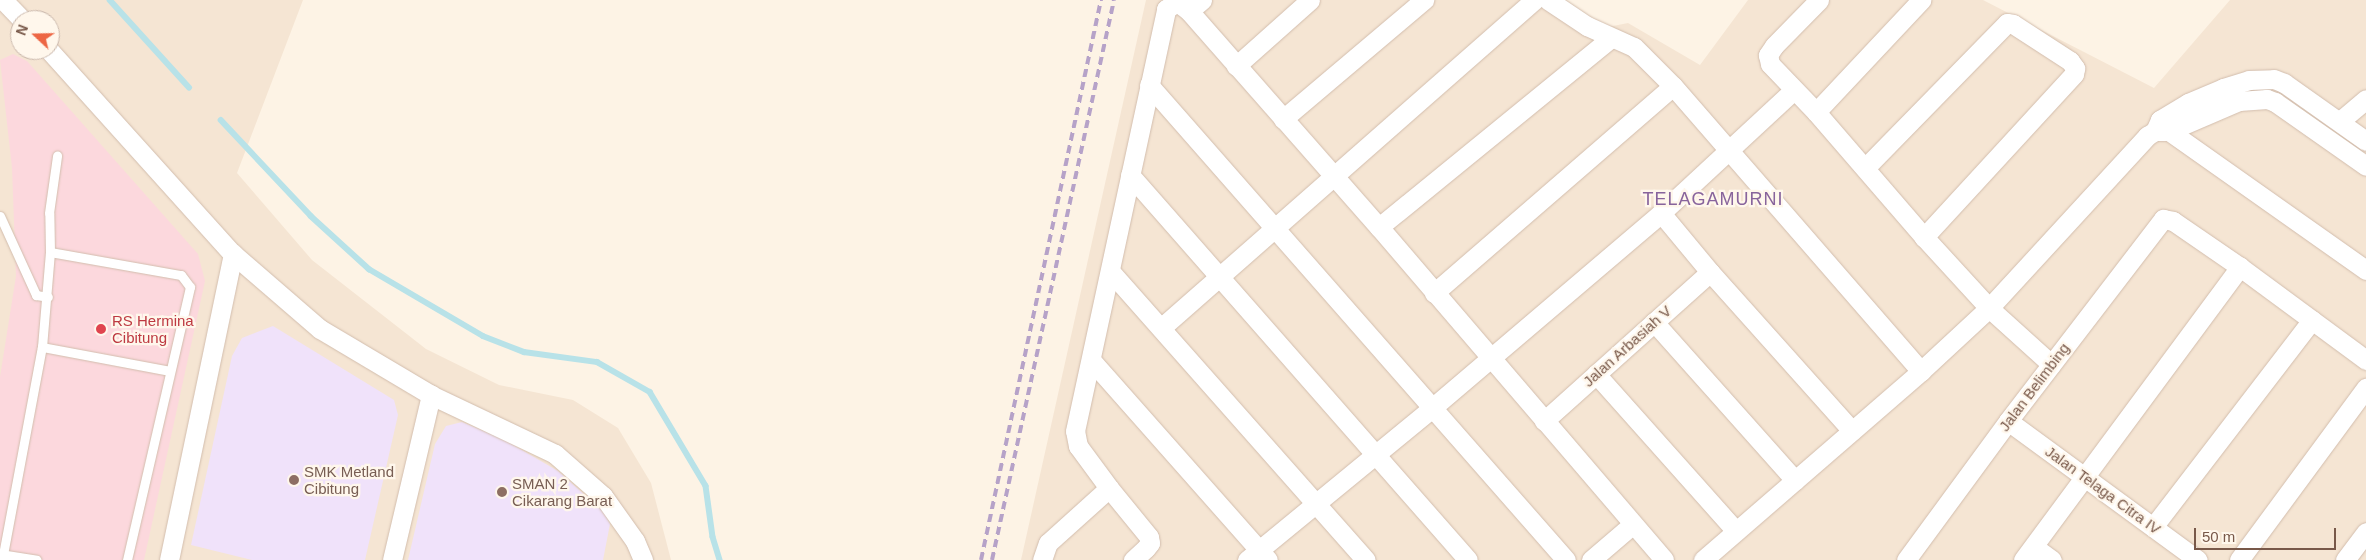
<!DOCTYPE html>
<style>
body{margin:0}
#map{position:relative;width:2366px;height:560px;overflow:hidden;background:#fdf3e5;font-family:Helvetica,sans-serif}
div>[style]{position:absolute}
.residential>*{inset:0;background:#f5e5d3}
.education>*{inset:0;background:#f0e2fa}
.medical>*{inset:0;background:#fcd8dd}
.stream>*{height:5.5px;margin:-2.75px;padding:0 2.75px;transform-origin:2.75px;border-radius:2.75px;background:#b8e2e8}
.roads{filter:drop-shadow(0 0 1px #d2bdad) drop-shadow(0 0 1px #d2bdad)}
.lane>*{height:9px;margin:-4.5px;padding:0 4.5px;transform-origin:4.5px;border-radius:4.5px;background:#fff}
.street>*{height:19px;margin:-9.5px;padding:0 9.5px;transform-origin:9.5px;border-radius:9.5px;background:#fff}
.rail>*{height:4px;margin-top:-2px;transform-origin:0;background:repeating-linear-gradient(90deg,#b6a2c8 0 8px,transparent 0 13px)}
.dots>*{width:14px;height:14px;translate:-50% -50%;box-sizing:border-box;border:2px solid #fff7ec;border-radius:50%}
span{translate:-50% -50%;white-space:nowrap;text-align:center;line-height:1.15;-webkit-text-stroke:4.5px #fff7ec;paint-order:stroke}
.health-label{font-size:15px;color:#be3a42}
.left{translate:0 -50%;text-align:left}
.street-label{font-size:15px;color:#785849}
.education-label{font-size:15px;color:#785e54}
.quarter-label{font-size:18px;color:#88649c;letter-spacing:1px}
.north{position:absolute;left:10px;top:10px;width:50px;height:50px;box-sizing:border-box;background:#fff7ec;border:1px solid #c9b7ab;border-radius:50%;rotate:291deg;font-size:14px;font-weight:700;line-height:20px;text-align:center;color:#785849}
.north::after{content:'';display:block;margin:auto;width:18px;height:22px;background:#ed6644;clip-path:polygon(50% 0,100% 100%,50% 72%,0 100%)}
.scale{position:absolute;left:2194px;top:528px;width:142px;height:22px;box-sizing:border-box;border:2px solid #785849;border-top:0;padding-left:6px;font-size:15px;line-height:18px;white-space:nowrap;color:#785849;-webkit-text-stroke:4px #fff7ec;paint-order:stroke}
</style>
<div id="map">
<div class="residential">
<div style="clip-path:polygon(evenodd,0 0,303px 0,237px 173px,312px 260px,426px 349px,499px 385px,573px 400px,618px 428px,651px 483px,671px 560px,0 560px,0 0,20px 20px,50px 20px,50px 50px,20px 50px,20px 20px)"></div>
<div style="clip-path:polygon(1146px 0,1564px 0,1603px 28px,1628px 23px,1700px 65px,1748px 0,1983px 0,2154px 88px,2230px 0,2366px 0,2366px 560px,1021px 560px)"></div>
</div>
<div class="education">
<div style="clip-path:polygon(273px 326px,394px 400px,398px 415px,365px 560px,252px 560px,191px 545px,232px 356px,242px 338px)"></div>
<div style="clip-path:polygon(462px 422px,503px 439px,558px 471px,604px 512px,610px 524px,603px 560px,408px 560px,435px 444px,446px 426px)"></div>
</div>
<div class="medical">
<div style="clip-path:polygon(13px 54px,27px 61px,198px 254px,205px 281px,144px 560px,0 560px,0 377px,16px 276px,12px 168px,0 60px)"></div>
</div>
<div class="stream">
<div style="left:110px;top:0;width:118px;rotate:47.8deg"></div>
<div style="left:221px;top:120px;width:132px;rotate:46.8deg"></div>
<div style="left:311px;top:216px;width:79px;rotate:42.4deg"></div>
<div style="left:369px;top:269px;width:132px;rotate:30.4deg"></div>
<div style="left:483px;top:336px;width:44px;rotate:21.3deg"></div>
<div style="left:524px;top:352px;width:74px;rotate:7.8deg"></div>
<div style="left:597px;top:362px;width:61px;rotate:29.5deg"></div>
<div style="left:650px;top:392px;width:109px;rotate:59.2deg"></div>
<div style="left:706px;top:486px;width:51px;rotate:82.2deg"></div>
<div style="left:713px;top:537px;width:24px;rotate:73deg"></div>
</div>
<div class="roads">
<div class="lane">
<div style="left:0;top:216px;width:87px;rotate:65.5deg"></div>
<div style="left:36px;top:295px;width:12px;rotate:9deg"></div>
<div style="left:50px;top:252px;width:39px;rotate:-91deg"></div>
<div style="left:49px;top:213px;width:58px;rotate:-82deg"></div>
<div style="left:42px;top:347px;width:130px;rotate:10.6deg"></div>
<div style="left:0;top:554px;width:37px;rotate:9deg"></div>
<div style="left:2px;top:560px;width:217px;rotate:-79.4deg"></div>
<div style="left:42px;top:347px;width:95px;rotate:-85.2deg"></div>
<div style="left:50px;top:252px;width:133px;rotate:10deg"></div>
<div style="left:181px;top:275px;width:15px;rotate:53deg"></div>
<div style="left:190px;top:287px;width:280px;rotate:103deg"></div>
</div>
<div class="street">
<div style="left:3px;top:0;width:28px;rotate:46deg"></div>
<div style="left:1548px;top:0;width:47px;rotate:33.7deg"></div>
<div style="left:1587px;top:26px;width:51px;rotate:24.1deg"></div>
<div style="left:1634px;top:47px;width:55px;rotate:45deg"></div>
<div style="left:1673px;top:86px;width:378px;rotate:49deg"></div>
<div style="left:1819px;top:0;width:64px;rotate:134.4deg"></div>
<div style="left:1774px;top:46px;width:11px;rotate:124deg"></div>
<div style="left:1768px;top:55px;width:9px;rotate:77deg"></div>
<div style="left:1770px;top:64px;width:66px;rotate:46.2deg"></div>
<div style="left:1816px;top:112px;width:165px;rotate:49.2deg"></div>
<div style="left:1924px;top:237px;width:96px;rotate:47.5deg"></div>
<div style="left:1989px;top:308px;width:84px;rotate:42.1deg"></div>
<div style="left:1189px;top:11px;width:17px;rotate:-40deg"></div>
<div style="left:49px;top:50px;width:275px;rotate:48deg"></div>
<div style="left:233px;top:254px;width:115px;rotate:40.8deg"></div>
<div style="left:320px;top:329px;width:129px;rotate:30.7deg"></div>
<div style="left:431px;top:395px;width:137px;rotate:25.4deg"></div>
<div style="left:555px;top:454px;width:64px;rotate:41.2deg"></div>
<div style="left:603px;top:496px;width:55px;rotate:54.6deg"></div>
<div style="left:635px;top:541px;width:21px;rotate:67deg"></div>
<div style="left:1236px;top:66px;width:99px;rotate:-41.7deg"></div>
<div style="left:1149px;top:85px;width:632px;rotate:48.72deg"></div>
<div style="left:1816px;top:112px;width:154px;rotate:-46.8deg"></div>
<div style="left:1283px;top:119px;width:185px;rotate:-40.2deg"></div>
<div style="left:2160px;top:120px;width:14px;rotate:51deg"></div>
<div style="left:2169px;top:131px;width:241px;rotate:35.2deg"></div>
<div style="left:2340px;top:121px;width:34px;rotate:-40deg"></div>
<div style="left:2158px;top:131px;width:11px"></div>
<div style="left:2169px;top:131px;width:76px;rotate:-23.2deg"></div>
<div style="left:2239px;top:101px;width:28px;rotate:-4deg"></div>
<div style="left:2267px;top:99px;width:9px;rotate:21deg"></div>
<div style="left:2275px;top:102px;width:111px;rotate:35.1deg"></div>
<div style="left:1865px;top:168px;width:203px;rotate:-45.6deg"></div>
<div style="left:2007px;top:23px;width:6px;rotate:9deg"></div>
<div style="left:2013px;top:24px;width:68px;rotate:33deg"></div>
<div style="left:2070px;top:61px;width:9px;rotate:54deg"></div>
<div style="left:2075px;top:68px;width:6px;rotate:99deg"></div>
<div style="left:2074px;top:74px;width:222px;rotate:132.6deg"></div>
<div style="left:1130px;top:175px;width:512px;rotate:48.72deg"></div>
<div style="left:1661px;top:213px;width:77px;rotate:50.3deg"></div>
<div style="left:1710px;top:272px;width:213px;rotate:48.2deg"></div>
<div style="left:1379px;top:227px;width:299px;rotate:-39.2deg"></div>
<div style="left:1110px;top:271px;width:386px;rotate:48.5deg"></div>
<div style="left:1434px;top:293px;width:316px;rotate:-40.9deg"></div>
<div style="left:1654px;top:322px;width:212px;rotate:48.3deg"></div>
<div style="left:1161px;top:328px;width:497px;rotate:-41.3deg"></div>
<div style="left:1091px;top:360px;width:267px;rotate:48.5deg"></div>
<div style="left:1596px;top:374px;width:210px;rotate:48.3deg"></div>
<div style="left:1544px;top:421px;width:223px;rotate:-41.9deg"></div>
<div style="left:2008px;top:421px;width:235px;rotate:36.2deg"></div>
<div style="left:1109px;top:488px;width:63px;rotate:50.8deg"></div>
<div style="left:1149px;top:537px;width:6px;rotate:81deg"></div>
<div style="left:1150px;top:543px;width:6px;rotate:129deg"></div>
<div style="left:1146px;top:548px;width:18px;rotate:137deg"></div>
<div style="left:2153px;top:527px;width:261px;rotate:-52.5deg"></div>
<div style="left:2034px;top:547px;width:22px;rotate:36deg"></div>
<div style="left:169px;top:560px;width:313px;rotate:-78.2deg"></div>
<div style="left:392px;top:560px;width:170px;rotate:-76.7deg"></div>
<div style="left:1042px;top:560px;width:18px;rotate:-71deg"></div>
<div style="left:1048px;top:543px;width:82px;rotate:-42deg"></div>
<div style="left:1109px;top:488px;width:52px;rotate:-126.4deg"></div>
<div style="left:1078px;top:446px;width:15px;rotate:-101deg"></div>
<div style="left:1075px;top:431px;width:432px;rotate:-77.8deg"></div>
<div style="left:1166px;top:9px;width:13px;rotate:-32deg"></div>
<div style="left:1177px;top:2px;width:15px;rotate:37deg"></div>
<div style="left:1189px;top:11px;width:288px;rotate:48.7deg"></div>
<div style="left:1379px;top:227px;width:438px;rotate:49.4deg"></div>
<div style="left:1247px;top:560px;width:239px;rotate:-39.4deg"></div>
<div style="left:1432px;top:408px;width:301px;rotate:-40.4deg"></div>
<div style="left:1661px;top:213px;width:181px;rotate:-42.8deg"></div>
<div style="left:1591px;top:560px;width:55px;rotate:-40.6deg"></div>
<div style="left:1703px;top:560px;width:289px;rotate:-40.9deg"></div>
<div style="left:1921px;top:371px;width:93px;rotate:-42.8deg"></div>
<div style="left:1989px;top:308px;width:234px;rotate:-47.4deg"></div>
<div style="left:2147px;top:136px;width:9px;rotate:-32deg"></div>
<div style="left:2155px;top:131px;width:12px;rotate:-66deg"></div>
<div style="left:2160px;top:120px;width:33px;rotate:-31deg"></div>
<div style="left:2188px;top:103px;width:38px;rotate:-23deg"></div>
<div style="left:2223px;top:88px;width:27px;rotate:-17deg"></div>
<div style="left:2249px;top:80px;width:25px;rotate:-2deg"></div>
<div style="left:2274px;top:79px;width:11px;rotate:22deg"></div>
<div style="left:2284px;top:83px;width:100px;rotate:35.3deg"></div>
<div style="left:1906px;top:560px;width:172px;rotate:-53.7deg"></div>
<div style="left:2008px;top:421px;width:255px;rotate:-52.5deg"></div>
<div style="left:2163px;top:219px;width:10px;rotate:11deg"></div>
<div style="left:2173px;top:221px;width:81px;rotate:34.5deg"></div>
<div style="left:2240px;top:267px;width:157px;rotate:36.4deg"></div>
<div style="left:2023px;top:560px;width:365px;rotate:-53.5deg"></div>
<div style="left:2239px;top:560px;width:214px;rotate:-53.6deg"></div>
<div style="left:2345px;top:560px;width:35px;rotate:-53deg"></div>
</div>
</div>
<div class="rail">
<div style="left:981px;top:560px;width:573px;rotate:-77.91deg"></div>
<div style="left:992px;top:560px;width:573px;rotate:-77.71deg"></div>
</div>
<div class="dots">
<div style="left:101px;top:329px;background:#e0444e"></div>
<div style="left:294px;top:480px;background:#8d6e63"></div>
<div style="left:502px;top:492px;background:#8d6e63"></div>
</div>
<div class="health-label">
<span class="left" style="left:112px;top:329px">RS Hermina<br>Cibitung</span>
</div>
<div class="street-label">
<span style="left:1627px;top:346px;rotate:-42deg">Jalan Arbasiah V</span>
<span style="left:2034px;top:387px;rotate:-53deg">Jalan Belimbing</span>
<span style="left:2103px;top:490px;rotate:36deg">Jalan Telaga Citra IV</span>
</div>
<div class="education-label">
<span class="left" style="left:304px;top:480px">SMK Metland<br>Cibitung</span>
<span class="left" style="left:512px;top:492px">SMAN 2<br>Cikarang Barat</span>
</div>
<div class="quarter-label">
<span style="left:1713px;top:199px">TELAGAMURNI</span>
</div>
<div class="north">N</div>
<div class="scale">50 m</div>
</div>
